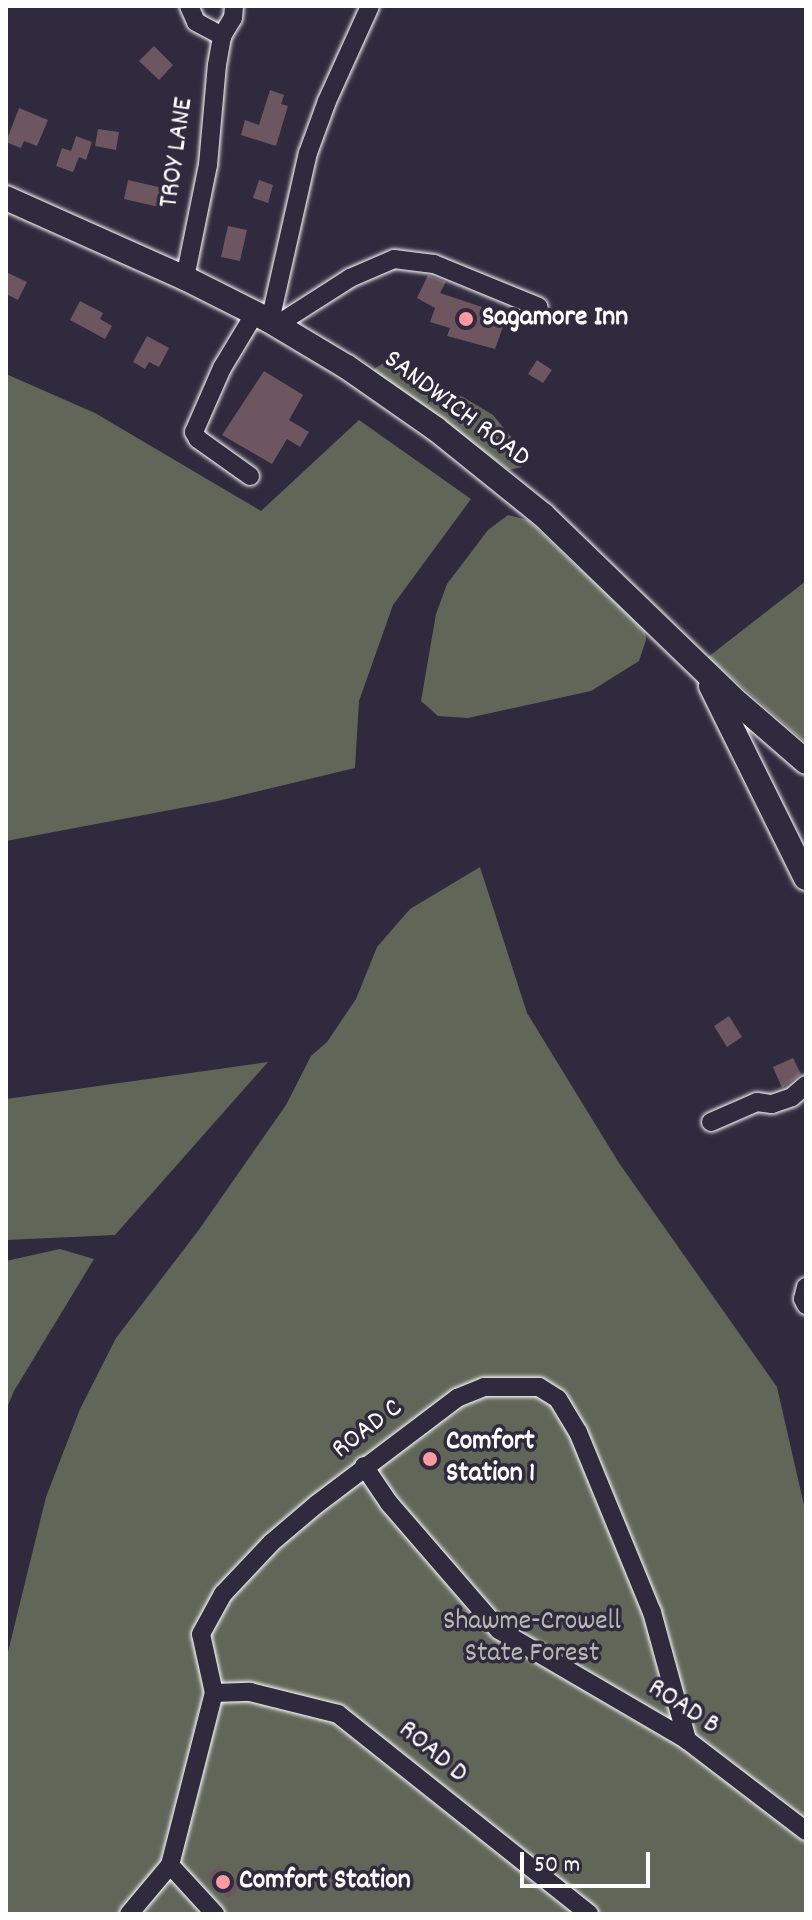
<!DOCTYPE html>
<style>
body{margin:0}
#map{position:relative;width:812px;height:1920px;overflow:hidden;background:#2f2a3d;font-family:Dekko,sans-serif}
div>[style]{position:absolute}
.green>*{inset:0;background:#616659}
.building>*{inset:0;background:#6e5661}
.roads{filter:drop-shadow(0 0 2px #fff) drop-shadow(0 0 2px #fff)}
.minor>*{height:18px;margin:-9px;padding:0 9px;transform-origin:9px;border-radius:9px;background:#2f2a3d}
.major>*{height:24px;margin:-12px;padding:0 12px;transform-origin:12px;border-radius:12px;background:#2f2a3d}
.dots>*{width:22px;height:22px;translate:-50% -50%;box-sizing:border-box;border:4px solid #2f2a3d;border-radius:50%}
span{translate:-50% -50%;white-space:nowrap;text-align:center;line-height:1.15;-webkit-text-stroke:7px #2f2a3d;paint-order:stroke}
.street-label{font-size:28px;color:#fff}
.poi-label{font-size:28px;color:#fff;font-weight:700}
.left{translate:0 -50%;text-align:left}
.park-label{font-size:28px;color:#b8bab4}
.frame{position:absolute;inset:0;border:8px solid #fff;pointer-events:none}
.scale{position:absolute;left:520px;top:1852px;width:130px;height:36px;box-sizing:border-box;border:4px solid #fff;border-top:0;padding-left:10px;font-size:24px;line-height:28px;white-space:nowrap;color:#fff;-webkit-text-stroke:6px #2f2a3d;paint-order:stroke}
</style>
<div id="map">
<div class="green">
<div style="clip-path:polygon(382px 364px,391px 364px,463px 397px,493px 415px,517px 444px,523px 460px,522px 467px,509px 470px,375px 373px,374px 369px)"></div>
<div style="clip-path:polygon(6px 374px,95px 413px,261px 511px,359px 420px,471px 499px,393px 605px,359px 701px,355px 768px,218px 801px,6px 841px)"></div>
<div style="clip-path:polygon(508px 515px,528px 520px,645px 630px,646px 640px,639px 661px,591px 691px,468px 718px,438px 716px,421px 701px,436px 614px,447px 584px,488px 530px)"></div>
<div style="clip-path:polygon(806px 581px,806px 743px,708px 657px)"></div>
<div style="clip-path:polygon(480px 867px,527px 1013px,619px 1163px,777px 1387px,806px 1514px,806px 1914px,6px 1914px,6px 1660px,46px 1497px,80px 1409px,116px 1338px,198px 1231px,286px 1105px,311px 1056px,327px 1042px,356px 999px,377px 947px,410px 909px)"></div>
<div style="clip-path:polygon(268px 1062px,115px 1235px,6px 1240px,6px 1099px)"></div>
<div style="clip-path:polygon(60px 1249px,94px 1259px,14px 1391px,6px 1410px,6px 1261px)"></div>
</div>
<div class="building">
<div style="clip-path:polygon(154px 46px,173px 65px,159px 80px,139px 61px)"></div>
<div style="clip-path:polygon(270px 90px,284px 95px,281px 104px,288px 106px,276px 146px,241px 135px,245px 120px,259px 125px)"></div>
<div style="clip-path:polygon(19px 108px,48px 120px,37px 146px,24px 141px,21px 148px,6px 142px)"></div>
<div style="clip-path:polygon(98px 129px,119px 132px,116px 150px,95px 146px)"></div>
<div style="clip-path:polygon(76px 136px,92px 142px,86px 160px,79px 157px,73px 172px,56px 166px,62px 148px,71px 151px)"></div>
<div style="clip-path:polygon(128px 180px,163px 188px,159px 207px,124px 199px)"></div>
<div style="clip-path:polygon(259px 180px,273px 185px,268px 203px,253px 198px)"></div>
<div style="clip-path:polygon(228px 226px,247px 230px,240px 261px,221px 257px)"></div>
<div style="clip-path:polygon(6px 272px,27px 282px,18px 300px,6px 294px)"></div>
<div style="clip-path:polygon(428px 275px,446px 282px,440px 293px,503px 314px,500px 323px,504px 324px,495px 349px,447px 336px,450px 328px,430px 322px,435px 308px,417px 298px)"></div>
<div style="clip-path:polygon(80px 301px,103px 313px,100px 319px,112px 326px,105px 339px,70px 320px)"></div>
<div style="clip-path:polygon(147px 336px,169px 348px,159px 367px,149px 362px,145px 369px,133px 362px)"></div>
<div style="clip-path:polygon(537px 360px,552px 370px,543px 383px,528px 374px)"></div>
<div style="clip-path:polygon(264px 371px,303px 395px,289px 420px,309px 432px,300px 447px,287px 439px,272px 464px,222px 435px)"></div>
<div style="clip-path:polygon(729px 1016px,742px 1037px,727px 1047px,714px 1026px)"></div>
<div style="clip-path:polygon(793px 1058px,801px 1074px,782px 1088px,773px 1067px)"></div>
<div style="clip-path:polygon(434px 1447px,442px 1461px,426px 1471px,418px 1458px)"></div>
<div style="clip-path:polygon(219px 1865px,240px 1887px,228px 1899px,207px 1877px)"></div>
</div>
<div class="roads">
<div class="minor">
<div style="left:189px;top:6px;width:17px;rotate:66deg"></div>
<div style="left:196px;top:22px;width:30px;rotate:28deg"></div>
<div style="left:185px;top:278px;width:115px;rotate:-78.5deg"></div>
<div style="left:208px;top:165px;width:100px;rotate:-84.9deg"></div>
<div style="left:217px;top:65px;width:29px;rotate:-80deg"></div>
<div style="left:222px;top:36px;width:21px;rotate:-59deg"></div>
<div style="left:233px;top:18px;width:12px;rotate:-85deg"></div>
<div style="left:286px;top:319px;width:76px;rotate:-32.6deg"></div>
<div style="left:350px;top:278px;width:48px;rotate:-23.4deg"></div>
<div style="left:394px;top:259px;width:40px;rotate:7.1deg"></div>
<div style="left:434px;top:264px;width:113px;rotate:22.3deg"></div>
<div style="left:270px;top:321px;width:172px;rotate:-77.3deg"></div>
<div style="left:308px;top:153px;width:55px;rotate:-69.9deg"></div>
<div style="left:327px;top:101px;width:104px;rotate:-65.6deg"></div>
<div style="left:250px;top:476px;width:64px;rotate:-144.6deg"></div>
<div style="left:198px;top:439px;width:8px;rotate:-120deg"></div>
<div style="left:194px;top:432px;width:70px;rotate:-66.4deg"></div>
<div style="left:222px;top:368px;width:64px;rotate:-59deg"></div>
<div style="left:711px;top:1122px;width:50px;rotate:-23.5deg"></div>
<div style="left:757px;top:1102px;width:15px;rotate:8deg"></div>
<div style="left:772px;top:1104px;width:21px;rotate:-19deg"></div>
<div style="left:792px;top:1097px;width:18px;rotate:-41deg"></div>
<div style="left:806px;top:1287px;width:12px;rotate:104deg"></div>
<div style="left:803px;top:1299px;width:7px;rotate:63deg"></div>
<div style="left:364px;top:1466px;width:45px;rotate:56deg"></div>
<div style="left:389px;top:1503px;width:168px;rotate:49.1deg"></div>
<div style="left:499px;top:1630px;width:218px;rotate:30.3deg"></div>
<div style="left:687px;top:1740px;width:150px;rotate:37.4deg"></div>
<div style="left:214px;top:1693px;width:36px;rotate:-2deg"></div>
<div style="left:250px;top:1692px;width:91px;rotate:14deg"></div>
<div style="left:338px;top:1714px;width:321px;rotate:38.5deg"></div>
<div style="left:170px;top:1865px;width:67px;rotate:47.4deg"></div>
<div style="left:129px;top:1914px;width:64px;rotate:-50.1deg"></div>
<div style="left:170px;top:1865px;width:178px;rotate:-75.7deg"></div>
<div style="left:214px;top:1693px;width:60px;rotate:-102.4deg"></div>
<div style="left:201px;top:1634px;width:46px;rotate:-61.2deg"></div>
<div style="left:223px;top:1594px;width:70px;rotate:-46.7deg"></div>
<div style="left:271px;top:1543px;width:60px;rotate:-40.3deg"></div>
<div style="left:317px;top:1504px;width:176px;rotate:-37.1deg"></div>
<div style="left:457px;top:1398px;width:29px;rotate:-22deg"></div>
<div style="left:484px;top:1387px;width:55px"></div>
<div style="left:539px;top:1387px;width:22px;rotate:32deg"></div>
<div style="left:558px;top:1399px;width:39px;rotate:59deg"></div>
<div style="left:578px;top:1432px;width:195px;rotate:67.7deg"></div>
<div style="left:652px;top:1612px;width:133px;rotate:74.7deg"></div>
</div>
<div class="major">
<div style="left:6px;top:198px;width:196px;rotate:24.1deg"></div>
<div style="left:185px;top:278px;width:95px;rotate:26.8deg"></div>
<div style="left:270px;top:321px;width:90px;rotate:30.9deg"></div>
<div style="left:347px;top:367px;width:108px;rotate:34.9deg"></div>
<div style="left:436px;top:429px;width:137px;rotate:38.8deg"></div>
<div style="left:543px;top:515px;width:271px;rotate:44deg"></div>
<div style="left:738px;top:703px;width:90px;rotate:40.9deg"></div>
<div style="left:711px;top:686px;width:214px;rotate:63.7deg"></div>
</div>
</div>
<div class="dots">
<div style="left:466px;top:319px;background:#ff9aa2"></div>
<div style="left:430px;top:1459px;background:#ff9aa2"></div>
<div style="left:223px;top:1882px;background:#ff9aa2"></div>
</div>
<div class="street-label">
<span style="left:178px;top:153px;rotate:-82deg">TROY LANE</span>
<span style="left:456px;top:410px;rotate:37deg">SANDWICH ROAD</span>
<span style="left:368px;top:1430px;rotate:-37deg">ROAD C</span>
<span style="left:683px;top:1708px;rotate:33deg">ROAD B</span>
<span style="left:432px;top:1753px;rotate:40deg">ROAD D</span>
</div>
<div class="poi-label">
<span class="left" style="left:482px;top:319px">Sagamore Inn</span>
<span class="left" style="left:446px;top:1459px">Comfort<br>Station 1</span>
<span class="left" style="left:239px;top:1882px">Comfort Station</span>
</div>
<div class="park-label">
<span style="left:532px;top:1639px">Shawme-Crowell<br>State Forest</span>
</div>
<div class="frame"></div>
<div class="scale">50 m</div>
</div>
